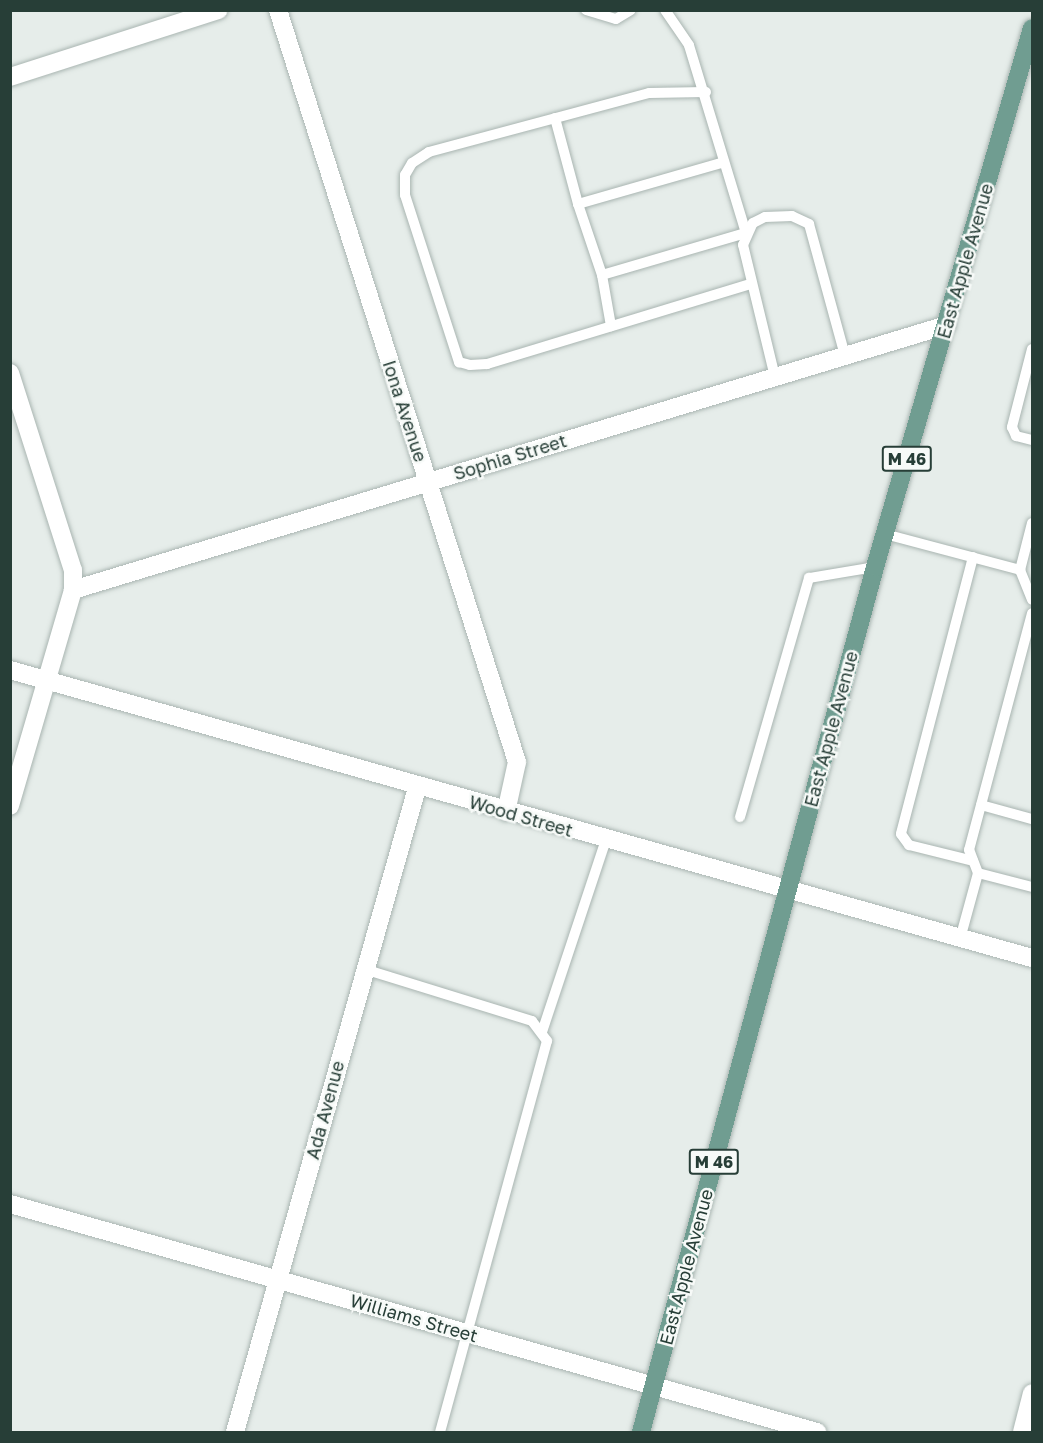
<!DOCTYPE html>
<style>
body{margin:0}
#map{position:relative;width:1043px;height:1443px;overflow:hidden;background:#e6edea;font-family:"Golos Text",sans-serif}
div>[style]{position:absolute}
.roads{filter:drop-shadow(0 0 2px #a9b5b1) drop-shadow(0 0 2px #a9b5b1)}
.service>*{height:10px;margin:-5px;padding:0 5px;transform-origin:5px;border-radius:5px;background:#fff}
.minor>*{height:18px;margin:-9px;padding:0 9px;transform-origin:9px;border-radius:9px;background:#fff}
.primary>*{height:18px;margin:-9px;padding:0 9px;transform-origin:9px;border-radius:9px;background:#709d91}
span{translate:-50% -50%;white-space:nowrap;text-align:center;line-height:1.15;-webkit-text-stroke:5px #f7faf8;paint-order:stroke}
.shield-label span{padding:2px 4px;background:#f7faf8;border:2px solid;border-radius:4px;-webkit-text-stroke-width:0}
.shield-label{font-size:16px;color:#273e37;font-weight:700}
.street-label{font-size:18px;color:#273e37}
.frame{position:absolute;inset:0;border:12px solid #273e37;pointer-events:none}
</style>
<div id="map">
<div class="roads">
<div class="service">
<div style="left:586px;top:10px;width:31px;rotate:17deg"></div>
<div style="left:616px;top:19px;width:17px;rotate:-31deg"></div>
<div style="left:706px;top:92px;width:57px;rotate:179deg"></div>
<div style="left:649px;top:93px;width:228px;rotate:165deg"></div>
<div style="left:429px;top:152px;width:20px;rotate:147deg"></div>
<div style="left:412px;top:163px;width:14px;rotate:120deg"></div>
<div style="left:405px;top:175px;width:20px;rotate:90deg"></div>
<div style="left:405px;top:195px;width:176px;rotate:72.1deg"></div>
<div style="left:459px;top:362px;width:11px;rotate:15deg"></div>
<div style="left:470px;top:365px;width:17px;rotate:-3deg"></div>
<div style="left:487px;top:364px;width:275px;rotate:-16.9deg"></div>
<div style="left:555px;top:118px;width:89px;rotate:75deg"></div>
<div style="left:578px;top:204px;width:75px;rotate:71.3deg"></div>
<div style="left:602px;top:275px;width:52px;rotate:80deg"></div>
<div style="left:578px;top:204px;width:152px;rotate:-16deg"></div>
<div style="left:602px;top:275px;width:150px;rotate:-16.3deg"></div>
<div style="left:746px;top:233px;width:196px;rotate:-106.9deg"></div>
<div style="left:689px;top:45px;width:42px;rotate:-124.4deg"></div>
<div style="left:1032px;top:349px;width:81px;rotate:104.4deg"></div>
<div style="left:1012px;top:427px;width:10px;rotate:66deg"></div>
<div style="left:1016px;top:436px;width:16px;rotate:14deg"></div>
<div style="left:775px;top:377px;width:136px;rotate:-103.6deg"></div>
<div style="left:743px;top:245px;width:24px;rotate:-66deg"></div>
<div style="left:753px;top:223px;width:13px;rotate:-27deg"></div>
<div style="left:765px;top:217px;width:27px;rotate:-2deg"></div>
<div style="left:792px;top:216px;width:19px;rotate:25deg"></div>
<div style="left:809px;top:224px;width:137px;rotate:74.7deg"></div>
<div style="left:1032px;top:523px;width:49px;rotate:104.3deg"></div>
<div style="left:1020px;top:570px;width:32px;rotate:68deg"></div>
<div style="left:885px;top:534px;width:140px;rotate:14.9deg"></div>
<div style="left:973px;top:557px;width:286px;rotate:104.6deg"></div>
<div style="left:901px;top:834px;width:14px;rotate:54deg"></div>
<div style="left:909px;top:845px;width:66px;rotate:14deg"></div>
<div style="left:981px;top:805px;width:53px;rotate:15.4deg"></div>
<div style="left:740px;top:817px;width:249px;rotate:-73.9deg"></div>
<div style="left:809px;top:578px;width:67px;rotate:-9.5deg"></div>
<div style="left:978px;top:873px;width:56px;rotate:14.5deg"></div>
<div style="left:960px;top:939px;width:68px;rotate:-74.7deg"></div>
<div style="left:978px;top:873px;width:25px;rotate:-111deg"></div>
<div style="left:969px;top:850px;width:245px;rotate:-75.1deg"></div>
<div style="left:364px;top:969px;width:176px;rotate:17.2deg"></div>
<div style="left:532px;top:1021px;width:25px;rotate:53deg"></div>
<div style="left:547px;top:1041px;width:405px;rotate:105.3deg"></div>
<div style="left:542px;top:1032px;width:202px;rotate:-71.6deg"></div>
</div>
<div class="minor">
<div style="left:278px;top:10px;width:789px;rotate:72.37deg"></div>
<div style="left:517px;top:762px;width:51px;rotate:102.4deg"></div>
<div style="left:10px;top:77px;width:219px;rotate:-17.8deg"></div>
<div style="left:10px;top:373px;width:207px;rotate:72.3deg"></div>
<div style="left:73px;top:570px;width:20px;rotate:90deg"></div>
<div style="left:73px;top:590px;width:225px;rotate:106.3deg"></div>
<div style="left:73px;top:590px;width:913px;rotate:-16.87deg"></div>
<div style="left:10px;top:670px;width:1062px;rotate:15.74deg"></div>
<div style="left:10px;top:1204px;width:839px;rotate:15.78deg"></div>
<div style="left:235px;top:1432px;width:669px;rotate:-74.22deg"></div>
<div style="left:1022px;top:1432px;width:40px;rotate:-75.6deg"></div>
</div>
<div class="primary">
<div style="left:641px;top:1432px;width:896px;rotate:-74.86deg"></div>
<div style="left:875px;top:567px;width:561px;rotate:-73.76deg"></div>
</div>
</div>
<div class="shield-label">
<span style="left:907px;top:459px">M 46</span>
<span style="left:714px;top:1162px">M 46</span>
</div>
<div class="street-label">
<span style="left:965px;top:261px;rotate:-74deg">East Apple Avenue</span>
<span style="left:405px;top:411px;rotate:72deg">Iona Avenue</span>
<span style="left:510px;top:457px;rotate:-17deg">Sophia Street</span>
<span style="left:831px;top:729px;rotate:-75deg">East Apple Avenue</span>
<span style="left:521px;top:816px;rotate:16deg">Wood Street</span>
<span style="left:325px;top:1110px;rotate:-75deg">Ada Avenue</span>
<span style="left:686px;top:1267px;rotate:-75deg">East Apple Avenue</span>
<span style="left:414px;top:1318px;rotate:16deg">Williams Street</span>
</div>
<div class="frame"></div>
</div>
